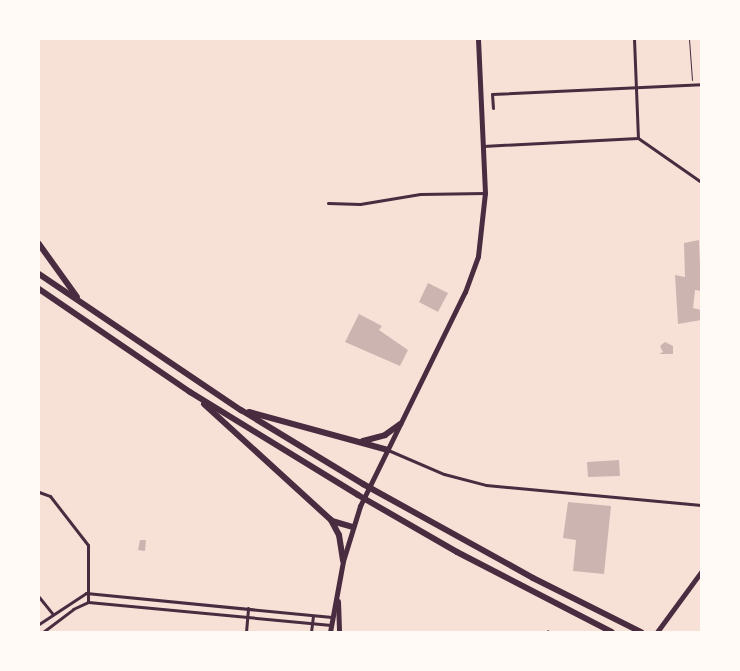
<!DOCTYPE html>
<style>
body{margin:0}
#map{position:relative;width:740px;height:671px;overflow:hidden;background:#f7e1d7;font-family:"Public Sans",sans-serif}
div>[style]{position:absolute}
.building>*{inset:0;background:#ccb4b1}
.path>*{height:1px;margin:-0.5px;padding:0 0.5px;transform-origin:0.5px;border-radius:0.5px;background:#4a2c40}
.minor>*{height:3px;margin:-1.5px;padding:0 1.5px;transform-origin:1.5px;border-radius:1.5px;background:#4a2c40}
.tertiary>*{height:4.5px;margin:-2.25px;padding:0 2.25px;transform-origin:2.25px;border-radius:2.25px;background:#4a2c40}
.secondary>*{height:5px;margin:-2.5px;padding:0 2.5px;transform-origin:2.5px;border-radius:2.5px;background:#4a2c40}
.motorway>*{height:6px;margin:-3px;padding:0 3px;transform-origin:3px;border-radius:3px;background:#4a2c40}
span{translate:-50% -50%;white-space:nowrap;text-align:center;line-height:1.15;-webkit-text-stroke:4px #fffaf5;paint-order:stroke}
.frame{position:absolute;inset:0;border:40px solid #fffaf5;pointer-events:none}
</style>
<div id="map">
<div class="building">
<div style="clip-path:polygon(699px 240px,701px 291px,695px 290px,693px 308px,701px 310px,701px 320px,678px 324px,675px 275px,685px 277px,684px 243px)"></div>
<div style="clip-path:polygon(428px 283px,448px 293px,438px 312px,419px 302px)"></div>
<div style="clip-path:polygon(359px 314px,382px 326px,379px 330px,408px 350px,400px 366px,345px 342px)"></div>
<div style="clip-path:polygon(665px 342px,673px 346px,673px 354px,659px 354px,663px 352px,660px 346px)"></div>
<div style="clip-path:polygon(619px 460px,620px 476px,588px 477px,587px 462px)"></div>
<div style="clip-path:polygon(568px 502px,611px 506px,604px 574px,573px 571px,576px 540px,563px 538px)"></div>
<div style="clip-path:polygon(140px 540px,146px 540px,145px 551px,138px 550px)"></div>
</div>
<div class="path">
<div style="left:689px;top:39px;width:41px;rotate:85.8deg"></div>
</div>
<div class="minor">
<div style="left:634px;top:39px;width:99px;rotate:87.7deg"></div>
<div style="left:493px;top:108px;width:14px;rotate:-94deg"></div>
<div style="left:492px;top:94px;width:209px;rotate:-2.7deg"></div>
<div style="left:483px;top:146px;width:155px;rotate:-3deg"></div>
<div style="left:638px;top:138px;width:77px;rotate:34.9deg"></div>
<div style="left:328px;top:203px;width:32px;rotate:2deg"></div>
<div style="left:360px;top:204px;width:61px;rotate:-9.5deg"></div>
<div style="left:420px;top:194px;width:65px;rotate:-0.9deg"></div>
<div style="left:388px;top:450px;width:61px;rotate:23.2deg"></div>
<div style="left:444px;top:474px;width:43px;rotate:14.7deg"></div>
<div style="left:486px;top:485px;width:216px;rotate:5.3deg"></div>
<div style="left:39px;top:492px;width:12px;rotate:20deg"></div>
<div style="left:50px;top:496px;width:62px;rotate:52.2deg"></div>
<div style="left:88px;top:545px;width:57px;rotate:90deg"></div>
<div style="left:39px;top:597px;width:22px;rotate:51deg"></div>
<div style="left:39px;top:624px;width:56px;rotate:-33.4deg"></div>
<div style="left:86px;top:593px;width:247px;rotate:5.6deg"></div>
<div style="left:43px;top:632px;width:38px;rotate:-37deg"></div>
<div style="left:73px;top:609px;width:17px;rotate:-25deg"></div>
<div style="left:88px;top:602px;width:244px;rotate:5.4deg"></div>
<div style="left:246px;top:632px;width:24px;rotate:-85deg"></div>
<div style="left:311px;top:632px;width:16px;rotate:-83deg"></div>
<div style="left:547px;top:632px;width:1px;rotate:-45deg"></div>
</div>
<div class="tertiary">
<div style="left:657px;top:632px;width:74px;rotate:-53.7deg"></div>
</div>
<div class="secondary">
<div style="left:338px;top:601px;width:31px;rotate:88deg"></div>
<div style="left:330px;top:632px;width:72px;rotate:-79.6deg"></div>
<div style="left:343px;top:561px;width:58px;rotate:-72.8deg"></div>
<div style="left:360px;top:506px;width:238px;rotate:-63.9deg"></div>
<div style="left:465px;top:292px;width:38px;rotate:-70deg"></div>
<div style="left:478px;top:256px;width:63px;rotate:-83.7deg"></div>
<div style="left:485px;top:193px;width:154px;rotate:-92.6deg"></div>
</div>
<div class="motorway">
<div style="left:39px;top:244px;width:65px;rotate:54.4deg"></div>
<div style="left:39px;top:274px;width:244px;rotate:34deg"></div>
<div style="left:241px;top:410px;width:143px;rotate:31.2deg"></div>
<div style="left:363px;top:484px;width:194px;rotate:28.9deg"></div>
<div style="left:533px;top:578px;width:121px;rotate:26.6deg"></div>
<div style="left:39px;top:289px;width:183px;rotate:34.3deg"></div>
<div style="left:190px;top:392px;width:197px;rotate:31.5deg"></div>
<div style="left:358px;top:495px;width:114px;rotate:29.9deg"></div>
<div style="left:457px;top:552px;width:174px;rotate:27.3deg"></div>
<div style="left:204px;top:404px;width:172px;rotate:42.4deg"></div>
<div style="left:331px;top:520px;width:17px;rotate:62deg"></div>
<div style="left:339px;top:535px;width:26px;rotate:81deg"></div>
<div style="left:249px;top:412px;width:144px;rotate:15.3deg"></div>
<div style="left:363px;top:441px;width:23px;rotate:-15deg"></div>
<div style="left:385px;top:435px;width:19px;rotate:-36deg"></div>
<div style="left:332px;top:521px;width:22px;rotate:16deg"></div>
</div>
<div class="frame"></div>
</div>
